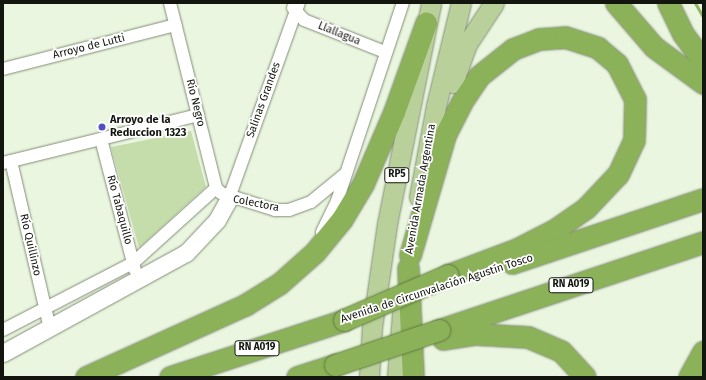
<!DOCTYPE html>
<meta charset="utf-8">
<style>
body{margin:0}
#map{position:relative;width:706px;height:380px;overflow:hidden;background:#eaf6df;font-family:"Fira Sans",sans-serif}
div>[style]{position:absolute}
.green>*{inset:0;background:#c5ddaa}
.stream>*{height:3px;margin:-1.5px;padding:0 1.5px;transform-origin:1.5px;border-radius:1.5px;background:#90b364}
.roads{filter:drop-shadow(0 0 1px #838d78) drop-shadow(0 0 1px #838d78)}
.street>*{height:12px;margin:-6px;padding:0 6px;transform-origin:6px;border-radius:6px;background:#fff}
.secondary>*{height:17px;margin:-8.5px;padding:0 8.5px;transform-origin:8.5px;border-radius:8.5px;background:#fff}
.primary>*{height:19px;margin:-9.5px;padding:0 9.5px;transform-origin:9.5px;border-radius:9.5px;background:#b9d09b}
.highway>*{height:21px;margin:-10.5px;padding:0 10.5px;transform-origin:10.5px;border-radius:10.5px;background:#8bb159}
.bridges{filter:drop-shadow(0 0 1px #617b3f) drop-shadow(0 0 1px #617b3f)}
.highway-bridge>*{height:21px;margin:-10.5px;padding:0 10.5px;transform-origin:10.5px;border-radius:10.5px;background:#8bb159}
.dots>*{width:11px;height:11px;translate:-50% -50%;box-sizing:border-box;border:2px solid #fff;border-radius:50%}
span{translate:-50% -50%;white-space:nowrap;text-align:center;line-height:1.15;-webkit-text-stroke:3.5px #fff;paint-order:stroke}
.shield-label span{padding:1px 3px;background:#fff;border:1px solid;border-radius:3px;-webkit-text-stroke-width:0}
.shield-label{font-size:10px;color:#12160e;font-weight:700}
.street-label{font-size:11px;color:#12160e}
.poi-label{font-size:11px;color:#12160e;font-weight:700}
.left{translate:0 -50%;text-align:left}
.frame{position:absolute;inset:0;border:4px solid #12160e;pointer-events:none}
</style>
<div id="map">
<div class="green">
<div style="clip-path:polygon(191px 131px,206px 187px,139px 248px,111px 147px)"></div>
</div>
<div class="stream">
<div style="left:695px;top:3px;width:16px;rotate:60deg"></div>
</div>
<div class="roads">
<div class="street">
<div style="left:170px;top:3px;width:191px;rotate:76deg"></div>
<div style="left:216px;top:188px;width:7px;rotate:45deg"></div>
<div style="left:221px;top:193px;width:57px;rotate:17.5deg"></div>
<div style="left:275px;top:210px;width:14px"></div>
<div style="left:289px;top:210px;width:23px;rotate:-20deg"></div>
<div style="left:311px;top:202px;width:44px;rotate:-39.5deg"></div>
<div style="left:293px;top:8px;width:16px;rotate:47deg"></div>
<div style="left:304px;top:20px;width:87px;rotate:21.6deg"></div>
<div style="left:3px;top:69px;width:178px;rotate:-14.3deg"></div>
<div style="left:101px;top:139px;width:135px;rotate:75.5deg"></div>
<div style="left:11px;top:161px;width:171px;rotate:76.9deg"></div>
<div style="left:3px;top:163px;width:201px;rotate:-13.8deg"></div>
<div style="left:229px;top:198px;width:207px;rotate:-70.3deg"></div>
<div style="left:322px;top:232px;width:34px;rotate:-64deg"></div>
<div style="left:337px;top:201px;width:209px;rotate:-71.6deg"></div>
<div style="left:3px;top:330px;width:146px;rotate:-27.3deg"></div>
<div style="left:133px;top:263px;width:112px;rotate:-42.1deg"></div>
</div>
<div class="secondary">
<div style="left:3px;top:353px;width:209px;rotate:-28.7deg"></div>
<div style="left:186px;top:253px;width:45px;rotate:-46.8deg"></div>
<div style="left:217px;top:220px;width:25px;rotate:-61deg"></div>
</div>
<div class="primary">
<div style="left:453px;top:83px;width:41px;rotate:-70.3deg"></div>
<div style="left:467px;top:44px;width:49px;rotate:-56.6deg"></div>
<div style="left:419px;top:197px;width:93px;rotate:-79.4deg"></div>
<div style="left:436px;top:106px;width:106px;rotate:-76.4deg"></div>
<div style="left:369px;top:377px;width:50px;rotate:-86.6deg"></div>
<div style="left:372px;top:327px;width:104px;rotate:-81.7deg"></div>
<div style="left:387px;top:224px;width:225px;rotate:-78.7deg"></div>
<div style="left:397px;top:377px;width:74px;rotate:-85.4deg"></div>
</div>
<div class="highway">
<div style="left:616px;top:3px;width:58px;rotate:49.2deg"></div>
<div style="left:654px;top:47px;width:61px;rotate:36.3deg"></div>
<div style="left:668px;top:3px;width:34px;rotate:64deg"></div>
<div style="left:683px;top:34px;width:34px;rotate:53deg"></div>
<div style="left:410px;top:255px;width:125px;rotate:-73.7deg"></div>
<div style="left:445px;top:135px;width:36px;rotate:-63deg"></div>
<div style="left:461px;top:103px;width:32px;rotate:-56deg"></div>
<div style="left:479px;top:76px;width:43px;rotate:-38.5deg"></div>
<div style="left:513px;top:49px;width:28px;rotate:-21deg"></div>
<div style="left:539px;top:39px;width:26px;rotate:-4deg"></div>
<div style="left:565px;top:37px;width:35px;rotate:18deg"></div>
<div style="left:598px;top:48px;width:25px;rotate:40deg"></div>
<div style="left:617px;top:64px;width:39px;rotate:63deg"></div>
<div style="left:635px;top:99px;width:41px;rotate:91.4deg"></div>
<div style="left:634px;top:140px;width:38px;rotate:115deg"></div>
<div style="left:618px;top:174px;width:47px;rotate:133.3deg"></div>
<div style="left:586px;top:208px;width:37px;rotate:145deg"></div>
<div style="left:556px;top:229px;width:44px;rotate:152.9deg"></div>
<div style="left:517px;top:249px;width:74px;rotate:159.4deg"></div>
<div style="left:512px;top:263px;width:201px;rotate:-18.5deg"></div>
<div style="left:408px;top:268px;width:109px;rotate:87.4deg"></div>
<div style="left:439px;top:330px;width:278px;rotate:-18.4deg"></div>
<div style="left:443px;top:339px;width:33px;rotate:-9deg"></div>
<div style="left:476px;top:334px;width:52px;rotate:3.3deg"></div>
<div style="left:528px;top:337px;width:36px;rotate:23deg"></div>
<div style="left:561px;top:351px;width:35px;rotate:47deg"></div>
<div style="left:86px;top:377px;width:175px;rotate:-24.4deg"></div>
<div style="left:245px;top:305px;width:40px;rotate:-32deg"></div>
<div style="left:279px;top:284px;width:48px;rotate:-41.6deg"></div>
<div style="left:315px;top:252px;width:43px;rotate:-50.7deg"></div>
<div style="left:342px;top:219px;width:41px;rotate:-59deg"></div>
<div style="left:363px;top:184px;width:78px;rotate:-66.7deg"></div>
<div style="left:394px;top:112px;width:95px;rotate:-70.2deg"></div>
<div style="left:170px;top:377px;width:183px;rotate:-18.1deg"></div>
<div style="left:297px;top:377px;width:40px;rotate:-18deg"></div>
<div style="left:689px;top:377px;width:29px;rotate:-61deg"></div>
</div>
</div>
<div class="bridges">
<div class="highway-bridge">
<div style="left:344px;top:320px;width:113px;rotate:-23.4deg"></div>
<div style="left:335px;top:365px;width:110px;rotate:-18.6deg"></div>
</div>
</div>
<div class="dots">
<div style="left:102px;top:127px;background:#514fc6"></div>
</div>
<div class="shield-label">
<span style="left:397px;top:175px">RP5</span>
<span style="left:571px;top:285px">RN A019</span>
<span style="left:257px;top:348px">RN A019</span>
</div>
<div class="street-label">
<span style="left:339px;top:34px;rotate:22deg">Llallagua</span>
<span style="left:89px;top:47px;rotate:-14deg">Arroyo de Lutti</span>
<span style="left:264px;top:100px;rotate:-70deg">Salinas Grandes</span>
<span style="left:195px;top:103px;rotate:76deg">Río Negro</span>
<span style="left:421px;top:189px;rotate:-80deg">Avenida Armada Argentina</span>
<span style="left:256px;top:204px;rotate:11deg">Colectora</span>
<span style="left:119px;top:210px;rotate:75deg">Río Tabaquillo</span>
<span style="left:30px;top:245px;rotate:77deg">Río Quillinzo</span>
<span style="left:437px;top:289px;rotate:-18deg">Avenida de Circunvalación Agustín Tosco</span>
</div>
<div class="poi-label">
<span class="left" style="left:110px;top:127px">Arroyo de la<br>Reduccion 1323</span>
</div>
<div class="frame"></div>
</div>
